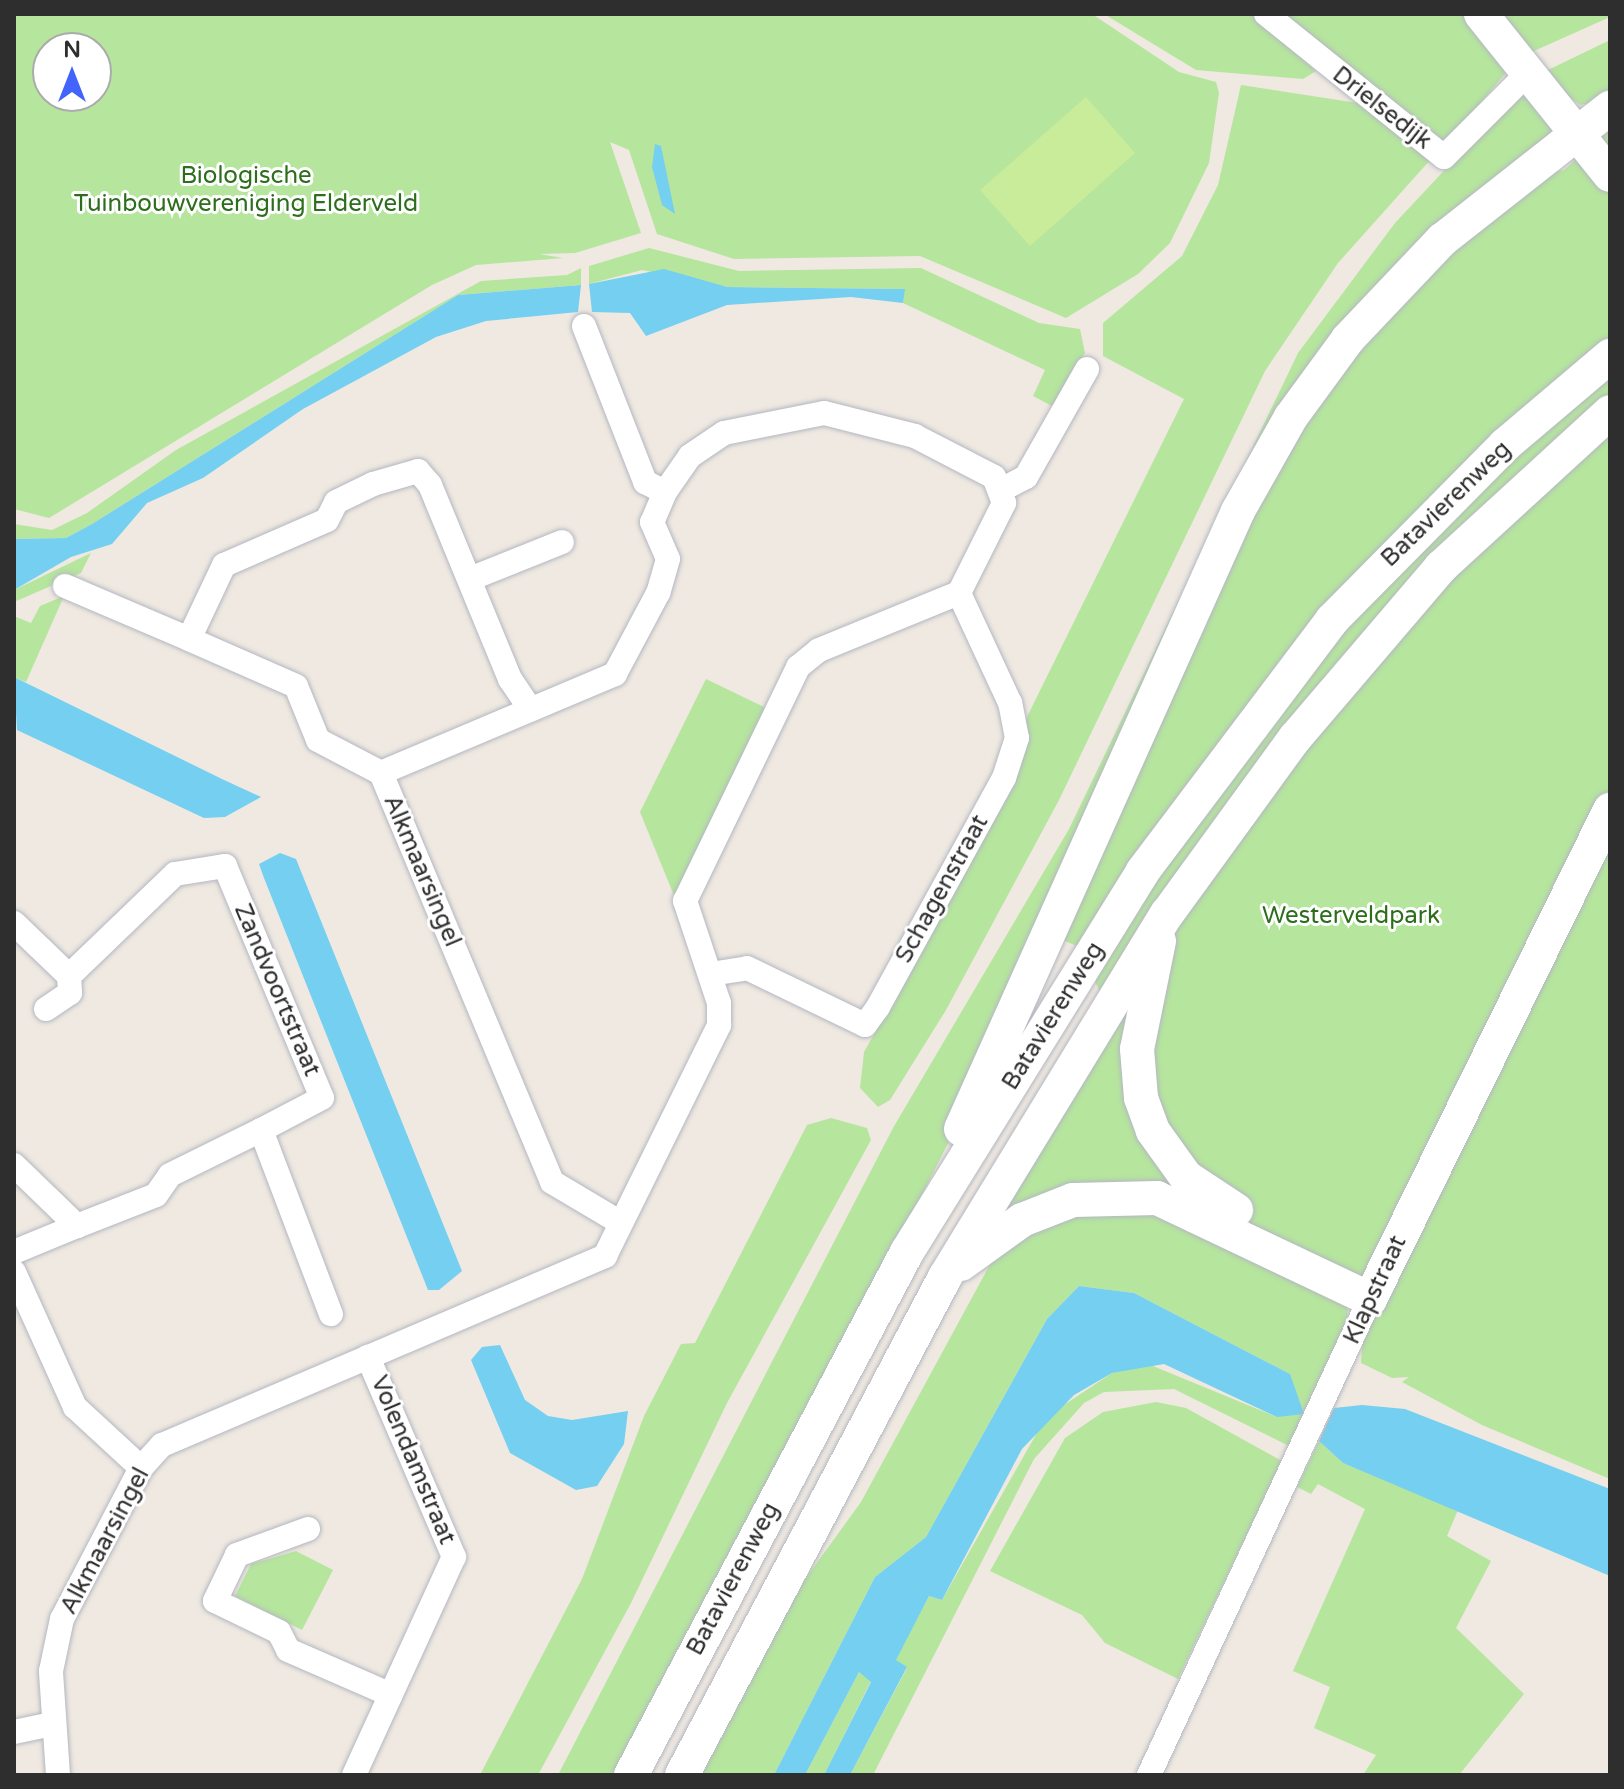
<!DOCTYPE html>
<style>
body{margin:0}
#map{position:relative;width:1624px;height:1789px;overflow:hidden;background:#efe9e1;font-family:"Varela Round",sans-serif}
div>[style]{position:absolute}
.green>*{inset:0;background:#b6e59e}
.pitch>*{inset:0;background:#c9ec9a}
.water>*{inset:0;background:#75cff0}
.roads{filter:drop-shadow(0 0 2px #b4b7c1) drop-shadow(0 0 2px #b4b7c1)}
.street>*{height:24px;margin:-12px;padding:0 12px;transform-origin:12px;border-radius:12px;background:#fff}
.secondary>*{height:34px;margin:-17px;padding:0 17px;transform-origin:17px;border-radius:17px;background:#fff}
span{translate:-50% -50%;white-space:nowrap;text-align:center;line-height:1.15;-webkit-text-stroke:6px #fff;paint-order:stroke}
.street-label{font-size:24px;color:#2e2e2e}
.park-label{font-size:24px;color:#2c6e1b}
.frame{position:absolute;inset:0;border:16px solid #2e2e2e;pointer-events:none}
.north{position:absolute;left:32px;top:32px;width:80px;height:80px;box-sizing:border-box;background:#fff;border:2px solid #ababab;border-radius:50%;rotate:0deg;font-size:22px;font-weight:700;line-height:32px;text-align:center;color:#2e2e2e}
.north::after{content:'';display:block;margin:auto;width:28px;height:36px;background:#4264fb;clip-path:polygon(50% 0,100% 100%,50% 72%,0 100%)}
</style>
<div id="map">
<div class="green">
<div style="clip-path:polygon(evenodd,14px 14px,1092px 14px,1179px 72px,1216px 82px,1219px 93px,1209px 163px,1170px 243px,1138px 274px,1066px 318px,920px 256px,734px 259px,657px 234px,629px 150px,610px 142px,641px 233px,575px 253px,539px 254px,563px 258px,476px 265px,432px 285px,49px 518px,14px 509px,14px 14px,48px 48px,96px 48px,96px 96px,48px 96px,48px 48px)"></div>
<div style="clip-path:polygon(1104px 14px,1254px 14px,1316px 71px,1303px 79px,1196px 70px)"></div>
<div style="clip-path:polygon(1284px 14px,1471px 14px,1509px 69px,1449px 140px,1433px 138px)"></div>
<div style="clip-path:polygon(1504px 14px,1610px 14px,1610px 17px,1525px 55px)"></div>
<div style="clip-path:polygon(1610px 40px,1610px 98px,1580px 105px,1549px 82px,1548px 70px)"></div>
<div style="clip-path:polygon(1241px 85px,1364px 104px,1431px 159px,1338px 263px,1265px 371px,1059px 800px,946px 1010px,890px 1100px,878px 1107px,860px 1088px,864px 1052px,969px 866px,1021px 729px,1184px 399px,1103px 356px,1103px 323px,1182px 256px,1218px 185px)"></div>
<div style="clip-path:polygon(1525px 93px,1552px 122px,1549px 138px,1327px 353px,986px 1069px,626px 1775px,558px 1775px,893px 1128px,1069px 829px,1298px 353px,1395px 223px,1512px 98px)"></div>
<div style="clip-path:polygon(1610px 130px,1610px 1479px,1482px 1425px,1402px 1382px,1409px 1377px,1392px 1378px,1361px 1363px,1366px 1285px,1173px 1193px,989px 1233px,1116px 1026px,1079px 947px,1058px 938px,1268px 482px,1338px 374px,1454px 243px,1549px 173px,1564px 170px)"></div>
<div style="clip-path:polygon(649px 248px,739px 271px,921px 268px,1039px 323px,1080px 329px,1085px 353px,1052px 406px,1033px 396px,1045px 370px,903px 303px,904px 289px,727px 287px,642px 270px,589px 284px,589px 266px)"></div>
<div style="clip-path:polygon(581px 268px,581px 285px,458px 295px,92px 524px,66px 538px,14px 539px,14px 524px,52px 530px,87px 513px,176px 450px,481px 281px,567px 275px)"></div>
<div style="clip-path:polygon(91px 553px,81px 573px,14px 602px,14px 590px)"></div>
<div style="clip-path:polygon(64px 596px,26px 682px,14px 677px,14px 616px,31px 623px,40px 606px)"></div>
<div style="clip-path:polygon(706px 679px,772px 711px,677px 903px,640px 812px)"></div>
<div style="clip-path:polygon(831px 1118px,867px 1128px,871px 1140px,727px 1403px,631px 1603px,538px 1775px,480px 1775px,582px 1579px,644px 1416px,681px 1344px,695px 1343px,807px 1125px)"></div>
<div style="clip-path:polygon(1139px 1203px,1348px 1298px,1347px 1322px,1289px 1446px,1174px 1389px,1104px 1392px,1084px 1403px,1034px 1459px,873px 1775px,850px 1775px,907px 1668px,895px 1660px,929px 1596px,942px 1600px,1046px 1417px,1112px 1373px,1148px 1364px,1277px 1417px,1290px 1374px,1134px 1293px,1079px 1286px,1047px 1319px,926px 1537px,875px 1577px,774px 1775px,699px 1775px,803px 1582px,861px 1502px,1000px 1246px,1023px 1228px)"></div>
<div style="clip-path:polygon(1156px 1402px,1186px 1408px,1282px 1461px,1178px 1679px,1105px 1643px,1082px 1615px,990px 1571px,1065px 1438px,1103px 1412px)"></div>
<div style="clip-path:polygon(1319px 1441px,1343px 1463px,1458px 1510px,1447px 1536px,1491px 1561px,1456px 1628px,1524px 1694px,1459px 1775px,1363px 1775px,1376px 1755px,1314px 1728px,1330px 1687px,1293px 1671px,1365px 1509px,1318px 1484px,1311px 1494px,1297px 1487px)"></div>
<div style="clip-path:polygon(296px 1551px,333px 1570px,302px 1630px,235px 1596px,251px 1564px)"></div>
<div style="clip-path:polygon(859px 1672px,871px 1681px,824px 1775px,805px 1775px)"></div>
</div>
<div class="pitch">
<div style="clip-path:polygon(1086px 97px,1135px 153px,1030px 246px,980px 190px)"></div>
</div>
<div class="water">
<div style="clip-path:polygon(655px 144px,661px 146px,675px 214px,662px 205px,652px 167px)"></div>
<div style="clip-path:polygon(664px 269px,727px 287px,905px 289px,903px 303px,851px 297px,727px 305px,646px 336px,630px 313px,592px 312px,589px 284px)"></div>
<div style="clip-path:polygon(581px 285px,578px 312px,486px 321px,436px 337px,303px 409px,203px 478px,147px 503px,112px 544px,71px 557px,14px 590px,14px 539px,66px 538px,92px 524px,458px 295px)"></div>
<div style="clip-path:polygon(14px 677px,222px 779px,261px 797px,225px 817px,204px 818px,17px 730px)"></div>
<div style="clip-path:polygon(280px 853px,296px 859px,462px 1271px,439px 1290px,428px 1290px,264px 878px,259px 864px)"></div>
<div style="clip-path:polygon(1079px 1286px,1134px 1293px,1290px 1374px,1304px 1414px,1277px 1417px,1164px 1364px,1112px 1373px,1074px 1395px,1022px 1449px,942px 1600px,929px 1596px,896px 1660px,907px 1667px,850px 1775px,824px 1775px,871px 1682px,859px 1672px,805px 1775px,774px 1775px,875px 1577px,926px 1537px,1047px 1319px)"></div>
<div style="clip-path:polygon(500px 1345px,525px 1400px,548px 1416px,572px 1420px,628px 1411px,624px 1444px,597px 1486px,576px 1490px,510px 1453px,471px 1360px,482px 1347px)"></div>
<div style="clip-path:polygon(1362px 1405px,1405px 1409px,1610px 1489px,1610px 1576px,1343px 1463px,1319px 1441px,1334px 1408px)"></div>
</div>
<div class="roads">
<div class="street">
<div style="left:1266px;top:14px;width:228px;rotate:38.8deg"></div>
<div style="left:1444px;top:157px;width:117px;rotate:-45deg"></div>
<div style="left:584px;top:326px;width:168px;rotate:68.6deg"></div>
<div style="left:645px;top:482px;width:22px;rotate:27deg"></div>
<div style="left:1003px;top:489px;width:26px;rotate:-28deg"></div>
<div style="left:1026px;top:477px;width:124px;rotate:-60.5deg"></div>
<div style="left:470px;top:579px;width:99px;rotate:-21.9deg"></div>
<div style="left:65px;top:586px;width:135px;rotate:23.1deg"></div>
<div style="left:381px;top:773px;width:71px;rotate:-152.4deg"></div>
<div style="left:318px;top:740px;width:58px;rotate:-112.2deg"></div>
<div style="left:296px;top:686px;width:117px;rotate:-156.3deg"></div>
<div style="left:189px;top:639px;width:82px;rotate:-64.7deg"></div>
<div style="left:224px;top:565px;width:112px;rotate:-23.6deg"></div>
<div style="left:327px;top:520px;width:20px;rotate:-63deg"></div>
<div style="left:336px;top:502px;width:41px;rotate:-25.9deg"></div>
<div style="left:373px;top:484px;width:47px;rotate:-16.1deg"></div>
<div style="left:418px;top:471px;width:18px;rotate:49deg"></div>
<div style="left:430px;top:485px;width:210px;rotate:67.6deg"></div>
<div style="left:510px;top:679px;width:37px;rotate:56deg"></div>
<div style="left:14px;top:923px;width:76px;rotate:43.9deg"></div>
<div style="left:69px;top:976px;width:147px;rotate:-43.9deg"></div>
<div style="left:175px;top:874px;width:51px;rotate:-9.1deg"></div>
<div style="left:225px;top:866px;width:251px;rotate:67.3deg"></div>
<div style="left:322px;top:1098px;width:69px;rotate:152.3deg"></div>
<div style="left:261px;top:1130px;width:197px;rotate:69.2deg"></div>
<div style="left:711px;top:974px;width:36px;rotate:-9deg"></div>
<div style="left:747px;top:968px;width:131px;rotate:25.8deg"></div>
<div style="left:865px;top:1025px;width:22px;rotate:-54deg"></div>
<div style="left:878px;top:1007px;width:261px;rotate:-61.2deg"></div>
<div style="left:1004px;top:778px;width:42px;rotate:-72deg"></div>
<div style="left:1017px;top:738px;width:36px;rotate:-101deg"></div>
<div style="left:1010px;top:703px;width:121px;rotate:-114.9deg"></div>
<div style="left:46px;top:1009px;width:29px;rotate:-34deg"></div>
<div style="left:70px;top:993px;width:17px;rotate:-93deg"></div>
<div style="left:14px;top:1165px;width:88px;rotate:44.1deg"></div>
<div style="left:77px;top:1226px;width:68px;rotate:157.6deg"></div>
<div style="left:77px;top:1226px;width:85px;rotate:-21.4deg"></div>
<div style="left:156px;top:1195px;width:24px;rotate:-55deg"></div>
<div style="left:170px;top:1175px;width:102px;rotate:-26.3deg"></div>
<div style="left:14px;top:1272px;width:148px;rotate:65.7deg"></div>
<div style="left:75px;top:1407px;width:90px;rotate:42.7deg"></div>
<div style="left:308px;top:1529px;width:76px;rotate:159.9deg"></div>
<div style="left:237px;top:1555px;width:51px;rotate:115.6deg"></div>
<div style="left:215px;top:1601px;width:71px;rotate:25.8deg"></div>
<div style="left:279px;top:1632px;width:20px;rotate:63deg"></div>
<div style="left:288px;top:1650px;width:112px;rotate:23.6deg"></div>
<div style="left:14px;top:1732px;width:39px;rotate:-12deg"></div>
<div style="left:58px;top:1775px;width:104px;rotate:-93.9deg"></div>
<div style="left:51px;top:1671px;width:53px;rotate:-78.1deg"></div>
<div style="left:62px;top:1619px;width:170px;rotate:-62.4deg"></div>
<div style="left:141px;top:1468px;width:31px;rotate:-48deg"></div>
<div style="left:162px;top:1445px;width:482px;rotate:-23.1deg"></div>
<div style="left:605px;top:1256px;width:258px;rotate:-63.7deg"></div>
<div style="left:719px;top:1025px;width:22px;rotate:-90deg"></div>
<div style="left:719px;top:1003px;width:108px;rotate:-108.4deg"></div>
<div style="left:685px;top:901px;width:260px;rotate:-64.2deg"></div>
<div style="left:798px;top:667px;width:27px;rotate:-39deg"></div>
<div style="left:819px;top:650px;width:151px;rotate:-22.2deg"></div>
<div style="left:959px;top:593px;width:101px;rotate:-63.4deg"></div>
<div style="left:1004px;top:503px;width:28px;rotate:-111deg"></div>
<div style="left:994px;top:477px;width:89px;rotate:-152.6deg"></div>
<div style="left:915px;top:436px;width:94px;rotate:-165.8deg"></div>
<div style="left:824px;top:413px;width:102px;rotate:168.7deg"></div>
<div style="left:724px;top:433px;width:41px;rotate:145.9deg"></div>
<div style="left:690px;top:456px;width:44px;rotate:124.8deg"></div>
<div style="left:665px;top:492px;width:33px;rotate:113deg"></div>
<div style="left:652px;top:522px;width:40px;rotate:66.6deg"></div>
<div style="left:668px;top:559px;width:35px;rotate:106deg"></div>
<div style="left:658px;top:593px;width:92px;rotate:118deg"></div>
<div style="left:615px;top:674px;width:254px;rotate:157.1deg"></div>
<div style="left:381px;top:773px;width:443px;rotate:67.3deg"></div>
<div style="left:552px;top:1182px;width:80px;rotate:30.7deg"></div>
<div style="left:354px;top:1775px;width:240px;rotate:-65.4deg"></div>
<div style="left:454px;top:1557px;width:218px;rotate:-113.3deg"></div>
<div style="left:1149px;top:1775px;width:525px;rotate:-65.1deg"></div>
</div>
<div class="secondary">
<div style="left:1481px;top:14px;width:206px;rotate:51.3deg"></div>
<div style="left:1159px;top:941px;width:110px;rotate:101.5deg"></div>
<div style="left:1137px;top:1049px;width:49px;rotate:85.3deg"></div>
<div style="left:1141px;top:1098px;width:35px;rotate:70deg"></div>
<div style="left:1153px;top:1131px;width:57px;rotate:54.3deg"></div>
<div style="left:1186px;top:1177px;width:60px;rotate:33.4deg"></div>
<div style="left:961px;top:1129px;width:677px;rotate:-65.86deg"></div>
<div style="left:1238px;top:511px;width:108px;rotate:-60.6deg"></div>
<div style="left:1291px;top:417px;width:97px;rotate:-53.8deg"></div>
<div style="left:1348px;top:339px;width:137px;rotate:-46.5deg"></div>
<div style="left:1442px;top:240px;width:214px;rotate:-38.2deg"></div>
<div style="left:961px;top:1264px;width:75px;rotate:-35.8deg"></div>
<div style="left:1022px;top:1220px;width:55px;rotate:-21.4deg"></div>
<div style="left:1073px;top:1200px;width:84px;rotate:-1.4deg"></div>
<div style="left:1157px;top:1198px;width:236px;rotate:25.4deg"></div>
<div style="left:1370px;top:1299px;width:545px;rotate:-63.86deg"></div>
<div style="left:631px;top:1775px;width:591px;rotate:-62.18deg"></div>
<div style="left:907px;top:1252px;width:448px;rotate:-58.2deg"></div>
<div style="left:1143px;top:871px;width:314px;rotate:-53deg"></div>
<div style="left:1332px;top:620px;width:246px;rotate:-45.3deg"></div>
<div style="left:1505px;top:445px;width:138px;rotate:-40.3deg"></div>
<div style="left:682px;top:1775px;width:563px;rotate:-62.16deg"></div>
<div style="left:945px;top:1277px;width:426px;rotate:-58.6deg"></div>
<div style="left:1167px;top:914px;width:218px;rotate:-54deg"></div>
<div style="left:1295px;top:738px;width:225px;rotate:-49.5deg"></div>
<div style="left:1441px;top:567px;width:229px;rotate:-42.5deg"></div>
</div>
</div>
<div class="street-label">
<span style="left:1382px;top:108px;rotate:38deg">Drielsedijk</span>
<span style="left:1446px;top:504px;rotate:-44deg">Batavierenweg</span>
<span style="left:422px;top:871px;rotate:67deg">Alkmaarsingel</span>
<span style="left:942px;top:889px;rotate:-61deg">Schagenstraat</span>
<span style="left:277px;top:990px;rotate:67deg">Zandvoortstraat</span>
<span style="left:1053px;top:1016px;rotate:-58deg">Batavierenweg</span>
<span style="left:1375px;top:1290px;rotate:-65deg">Klapstraat</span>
<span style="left:413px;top:1460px;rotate:67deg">Volendamstraat</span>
<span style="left:105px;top:1541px;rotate:-62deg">Alkmaarsingel</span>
<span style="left:733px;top:1579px;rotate:-62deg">Batavierenweg</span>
</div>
<div class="park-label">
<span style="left:246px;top:190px">Biologische<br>Tuinbouwvereniging Elderveld</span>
<span style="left:1351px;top:916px">Westerveldpark</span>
</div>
<div class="frame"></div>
<div class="north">N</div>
</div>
